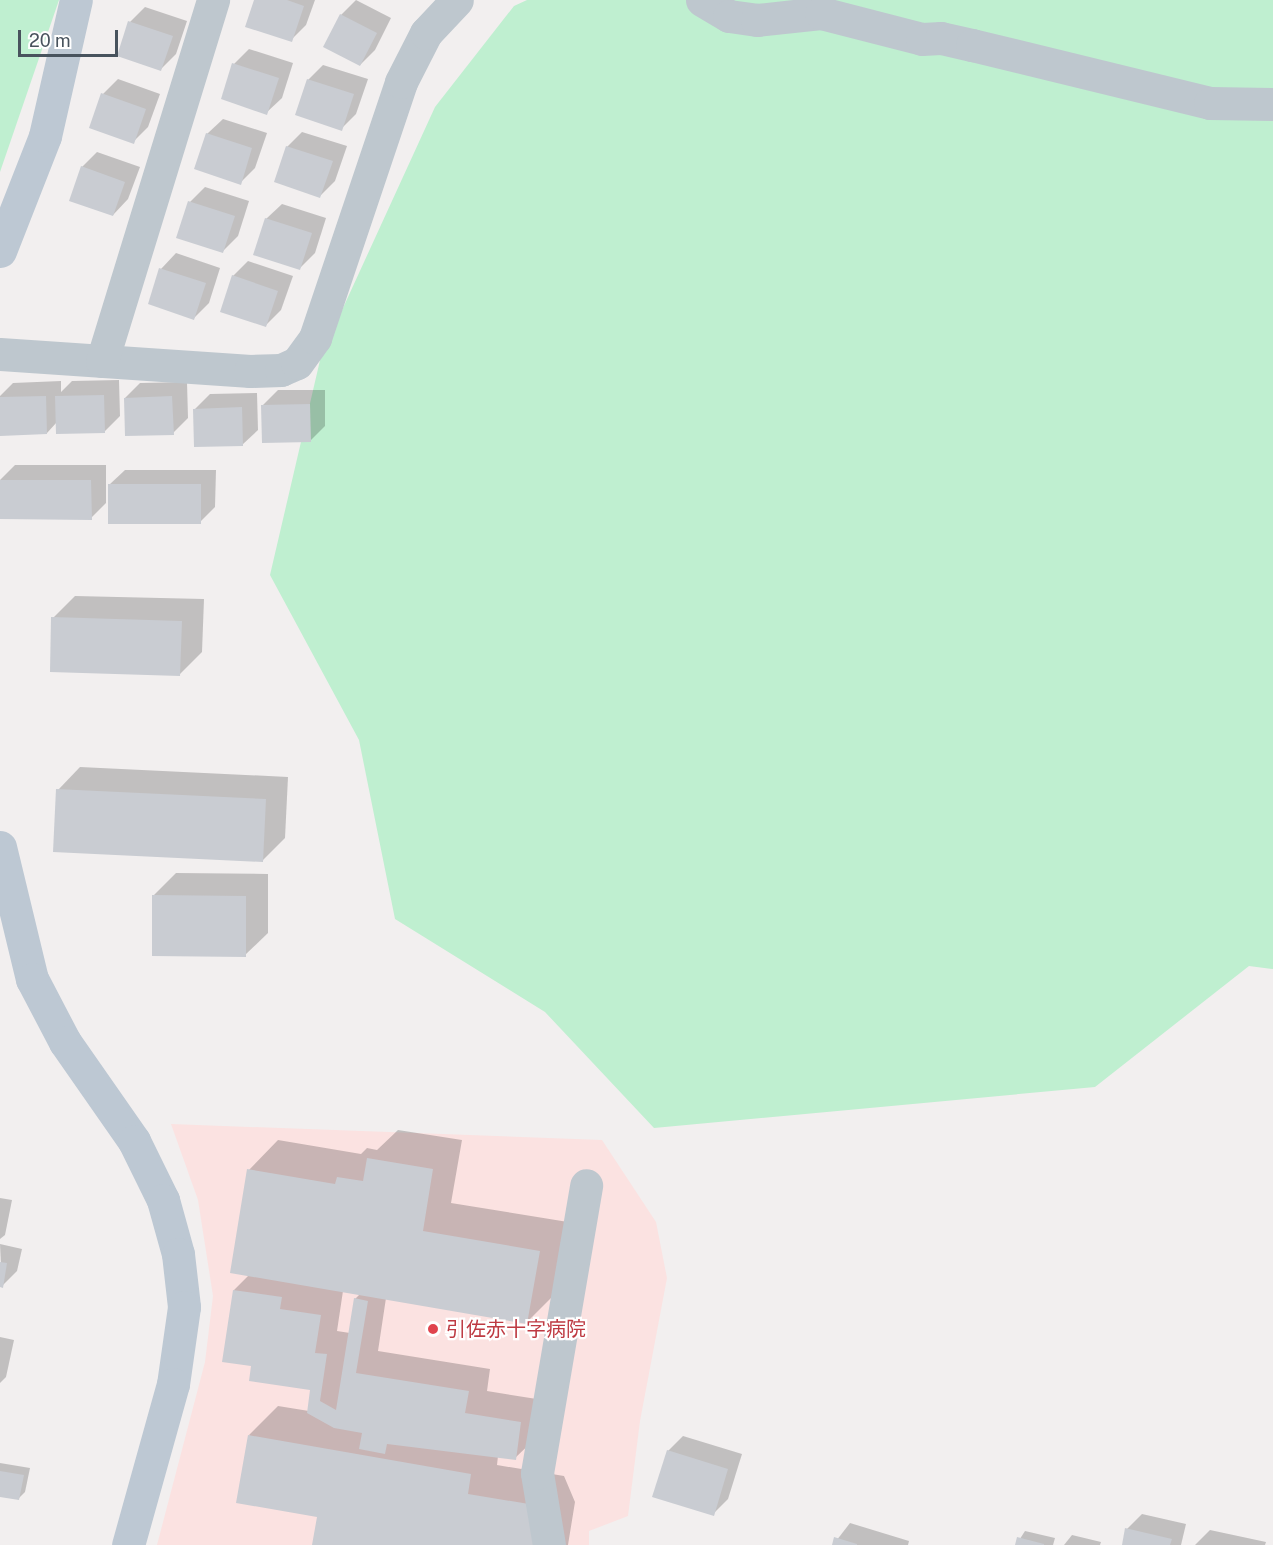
<!DOCTYPE html>
<meta charset="utf-8">
<style>
body{margin:0}
#map{position:relative;width:1273px;height:1545px;overflow:hidden;background:#f2efef;font-family:"Public Sans","Noto Sans JP",sans-serif}
div>[style]{position:absolute}
.medical>*{inset:0;background:#fbe2e1}
.green>*{inset:0;background:#bfefd0}
.shadow>*{inset:0;background:#0003}
.building>*{inset:0;background:#c9ccd2}
.street>*{height:33px;margin:-16.5px;padding:0 16.5px;transform-origin:16.5px;border-radius:16.5px;background:#bec7ce}
.secondary>*{height:33px;margin:-16.5px;padding:0 16.5px;transform-origin:16.5px;border-radius:16.5px;background:#bdc8d3}
.dots>*{width:16px;height:16px;translate:-50% -50%;box-sizing:border-box;border:3px solid #fff;border-radius:50%}
span{translate:-50% -50%;white-space:nowrap;text-align:center;line-height:1.15;-webkit-text-stroke:4.5px #fff;paint-order:stroke}
.health-label{font-size:20px;color:#be3a42}
.left{translate:0 -50%;text-align:left}
.scale{position:absolute;left:18px;top:30px;width:100px;height:27px;box-sizing:border-box;border:3px solid #48535d;border-top:0;padding-left:8px;font-size:18px;line-height:21px;white-space:nowrap;color:#48535d;-webkit-text-stroke:4px #fff;paint-order:stroke}
</style>
<div id="map">
<div class="medical">
<div style="clip-path:polygon(171px 1124px,602px 1140px,656px 1222px,667px 1278px,640px 1421px,628px 1516px,589px 1531px,589px 1545px,157px 1545px,205px 1362px,213px 1296px,198px 1200px)"></div>
</div>
<div class="green">
<div style="clip-path:polygon(0 0,59px 0,0 172px)"></div>
<div style="clip-path:polygon(527px 0,1273px 0,1273px 969px,1249px 966px,1095px 1087px,654px 1128px,545px 1012px,395px 919px,359px 740px,270px 575px,321px 356px,435px 107px,514px 6px)"></div>
</div>
<div class="shadow">
<div style="clip-path:polygon(255px 0,315px 0,306px 25px,291px 40px)"></div>
<div style="clip-path:polygon(356px 0,391px 18px,375px 50px,360px 65px,341px 15px)"></div>
<div style="clip-path:polygon(145px 7px,187px 21px,176px 54px,161px 69px,130px 22px)"></div>
<div style="clip-path:polygon(249px 49px,293px 63px,282px 98px,266px 113px,234px 64px)"></div>
<div style="clip-path:polygon(323px 65px,368px 79px,356px 114px,341px 129px,308px 80px)"></div>
<div style="clip-path:polygon(118px 79px,160px 94px,148px 127px,133px 142px,103px 94px)"></div>
<div style="clip-path:polygon(223px 119px,267px 133px,255px 168px,240px 183px,207px 134px)"></div>
<div style="clip-path:polygon(302px 132px,347px 146px,335px 181px,320px 196px,287px 147px)"></div>
<div style="clip-path:polygon(97px 152px,140px 167px,128px 199px,113px 215px,82px 167px)"></div>
<div style="clip-path:polygon(205px 187px,249px 201px,238px 236px,223px 251px,190px 202px)"></div>
<div style="clip-path:polygon(282px 204px,326px 218px,315px 253px,300px 268px,266px 219px)"></div>
<div style="clip-path:polygon(176px 253px,220px 268px,209px 303px,194px 318px,161px 269px)"></div>
<div style="clip-path:polygon(248px 261px,293px 276px,281px 310px,266px 325px,233px 276px)"></div>
<div style="clip-path:polygon(119px 380px,120px 416px,105px 431px,57px 422px,47px 433px,0 434px,0 396px,13px 383px,61px 381px,61px 392px,72px 381px)"></div>
<div style="clip-path:polygon(187px 382px,188px 418px,173px 433px,125px 398px,140px 383px)"></div>
<div style="clip-path:polygon(278px 390px,325px 390px,325px 426px,310px 441px,263px 405px)"></div>
<div style="clip-path:polygon(257px 393px,258px 430px,242px 445px,195px 409px,210px 394px)"></div>
<div style="clip-path:polygon(15px 465px,106px 465px,106px 503px,91px 518px,0 518px,0 480px)"></div>
<div style="clip-path:polygon(125px 470px,216px 470px,215px 507px,200px 522px,109px 485px)"></div>
<div style="clip-path:polygon(75px 596px,204px 599px,202px 652px,180px 674px,53px 618px)"></div>
<div style="clip-path:polygon(80px 767px,288px 777px,285px 838px,262px 861px,58px 790px)"></div>
<div style="clip-path:polygon(176px 873px,268px 874px,268px 933px,245px 955px,153px 896px)"></div>
<div style="clip-path:polygon(evenodd,398px 1130px,462px 1140px,451px 1203px,568px 1222px,556px 1293px,527px 1322px,386px 1298px,378px 1351px,490px 1369px,487px 1391px,543px 1400px,538px 1436px,515px 1458px,498px 1456px,497px 1465px,564px 1476px,575px 1502px,568px 1545px,313px 1545px,318px 1516px,249px 1435px,278px 1406px,309px 1411px,312px 1389px,253px 1365px,234px 1290px,249px 1275px,249px 1170px,278px 1140px,361px 1154px,367px 1148px,377px 1150px,398px 1130px,343px 1291px,360px 1294px,355px 1299px,350px 1333px,337px 1331px,343px 1291px)"></div>
<div style="clip-path:polygon(0 1198px,12px 1200px,5px 1235px,0 1239px)"></div>
<div style="clip-path:polygon(0 1244px,22px 1249px,17px 1271px,2px 1286px)"></div>
<div style="clip-path:polygon(0 1337px,14px 1340px,6px 1377px,0 1383px)"></div>
<div style="clip-path:polygon(683px 1436px,742px 1454px,728px 1499px,713px 1514px,668px 1451px)"></div>
<div style="clip-path:polygon(0 1463px,30px 1468px,25px 1492px,18px 1499px,0 1496px)"></div>
<div style="clip-path:polygon(1142px 1514px,1186px 1524px,1181px 1545px,1123px 1545px,1127px 1529px)"></div>
<div style="clip-path:polygon(850px 1523px,909px 1541px,908px 1545px,833px 1545px)"></div>
<div style="clip-path:polygon(1210px 1530px,1266px 1542px,1265px 1545px,1195px 1545px)"></div>
<div style="clip-path:polygon(1025px 1531px,1055px 1538px,1053px 1545px,1016px 1545px)"></div>
<div style="clip-path:polygon(1072px 1535px,1101px 1542px,1100px 1545px,1064px 1545px)"></div>
</div>
<div class="building">
<div style="clip-path:polygon(254px 0,287px 0,304px 6px,292px 42px,245px 27px)"></div>
<div style="clip-path:polygon(340px 14px,377px 33px,360px 66px,323px 47px)"></div>
<div style="clip-path:polygon(128px 21px,173px 36px,161px 71px,117px 56px)"></div>
<div style="clip-path:polygon(232px 63px,279px 78px,267px 115px,221px 99px)"></div>
<div style="clip-path:polygon(307px 79px,354px 94px,342px 131px,295px 115px)"></div>
<div style="clip-path:polygon(101px 93px,146px 109px,134px 144px,89px 128px)"></div>
<div style="clip-path:polygon(206px 133px,252px 148px,241px 185px,194px 169px)"></div>
<div style="clip-path:polygon(286px 146px,333px 161px,320px 198px,274px 182px)"></div>
<div style="clip-path:polygon(81px 166px,125px 182px,113px 216px,69px 201px)"></div>
<div style="clip-path:polygon(188px 201px,235px 216px,223px 253px,176px 238px)"></div>
<div style="clip-path:polygon(265px 218px,312px 233px,300px 270px,253px 255px)"></div>
<div style="clip-path:polygon(159px 268px,206px 283px,194px 320px,148px 304px)"></div>
<div style="clip-path:polygon(232px 275px,278px 291px,266px 327px,220px 312px)"></div>
<div style="clip-path:polygon(104px 395px,105px 433px,56px 434px,55px 396px)"></div>
<div style="clip-path:polygon(46px 396px,47px 434px,0 436px,0 397px)"></div>
<div style="clip-path:polygon(172px 396px,174px 435px,125px 436px,124px 398px)"></div>
<div style="clip-path:polygon(310px 404px,311px 442px,262px 443px,261px 405px)"></div>
<div style="clip-path:polygon(242px 407px,243px 446px,194px 447px,193px 409px)"></div>
<div style="clip-path:polygon(0 480px,91px 480px,92px 520px,0 519px)"></div>
<div style="clip-path:polygon(108px 484px,201px 484px,201px 524px,108px 524px)"></div>
<div style="clip-path:polygon(51px 617px,182px 621px,180px 676px,50px 672px)"></div>
<div style="clip-path:polygon(56px 789px,266px 799px,263px 862px,53px 852px)"></div>
<div style="clip-path:polygon(152px 895px,246px 896px,246px 957px,152px 956px)"></div>
<div style="clip-path:polygon(367px 1158px,433px 1169px,423px 1231px,540px 1251px,527px 1324px,230px 1273px,247px 1169px,335px 1184px,337px 1177px,363px 1181px)"></div>
<div style="clip-path:polygon(0 1262px,7px 1263px,3px 1288px,0 1287px)"></div>
<div style="clip-path:polygon(233px 1290px,282px 1297px,280px 1309px,321px 1315px,315px 1353px,327px 1354px,320px 1401px,336px 1410px,354px 1298px,368px 1301px,356px 1373px,469px 1391px,465px 1413px,521px 1422px,516px 1460px,387px 1444px,385px 1454px,359px 1449px,362px 1433px,334px 1428px,307px 1413px,310px 1390px,249px 1381px,251px 1366px,222px 1362px)"></div>
<div style="clip-path:polygon(248px 1435px,471px 1474px,468px 1494px,535px 1505px,544px 1545px,312px 1545px,317px 1517px,236px 1503px)"></div>
<div style="clip-path:polygon(667px 1450px,728px 1469px,714px 1516px,652px 1497px)"></div>
<div style="clip-path:polygon(0 1471px,24px 1475px,19px 1500px,0 1497px)"></div>
<div style="clip-path:polygon(1125px 1528px,1172px 1539px,1170px 1545px,1122px 1545px)"></div>
<div style="clip-path:polygon(834px 1537px,857px 1544px,857px 1545px,832px 1545px)"></div>
<div style="clip-path:polygon(1017px 1537px,1044px 1544px,1044px 1545px,1015px 1545px)"></div>
</div>
<div class="street">
<div style="left:702px;top:0;width:31px;rotate:31deg"></div>
<div style="left:729px;top:16px;width:28px;rotate:8deg"></div>
<div style="left:757px;top:20px;width:64px;rotate:-6.2deg"></div>
<div style="left:821px;top:13px;width:104px;rotate:14.4deg"></div>
<div style="left:922px;top:39px;width:19px;rotate:-3deg"></div>
<div style="left:941px;top:38px;width:32px;rotate:13deg"></div>
<div style="left:972px;top:45px;width:245px;rotate:13.7deg"></div>
<div style="left:1210px;top:103px;width:63px;rotate:0.9deg"></div>
<div style="left:0;top:354px;width:251px;rotate:3.9deg"></div>
<div style="left:250px;top:371px;width:31px;rotate:-2deg"></div>
<div style="left:281px;top:370px;width:17px;rotate:-24deg"></div>
<div style="left:297px;top:363px;width:31px;rotate:-54deg"></div>
<div style="left:315px;top:338px;width:270px;rotate:-71.4deg"></div>
<div style="left:401px;top:82px;width:55px;rotate:-63deg"></div>
<div style="left:426px;top:33px;width:45px;rotate:-46.8deg"></div>
<div style="left:102px;top:361px;width:378px;rotate:-72.9deg"></div>
<div style="left:549px;top:1545px;width:73px;rotate:-99.5deg"></div>
<div style="left:537px;top:1473px;width:292px;rotate:-80.3deg"></div>
</div>
<div class="secondary">
<div style="left:0;top:251px;width:123px;rotate:-68.6deg"></div>
<div style="left:45px;top:136px;width:139px;rotate:-77.2deg"></div>
<div style="left:0;top:847px;width:136px;rotate:76.4deg"></div>
<div style="left:32px;top:979px;width:71px;rotate:62.4deg"></div>
<div style="left:65px;top:1042px;width:121px;rotate:55.1deg"></div>
<div style="left:134px;top:1141px;width:66px;rotate:63.8deg"></div>
<div style="left:163px;top:1200px;width:56px;rotate:74.5deg"></div>
<div style="left:178px;top:1254px;width:53px;rotate:83.5deg"></div>
<div style="left:184px;top:1307px;width:78px;rotate:98.1deg"></div>
<div style="left:173px;top:1384px;width:167px;rotate:105.6deg"></div>
</div>
<div class="dots">
<div style="left:433px;top:1329px;background:#e0444e"></div>
</div>
<div class="health-label">
<span class="left" style="left:446px;top:1329px">引佐赤十字病院</span>
</div>
<div class="scale">20 m</div>
</div>
